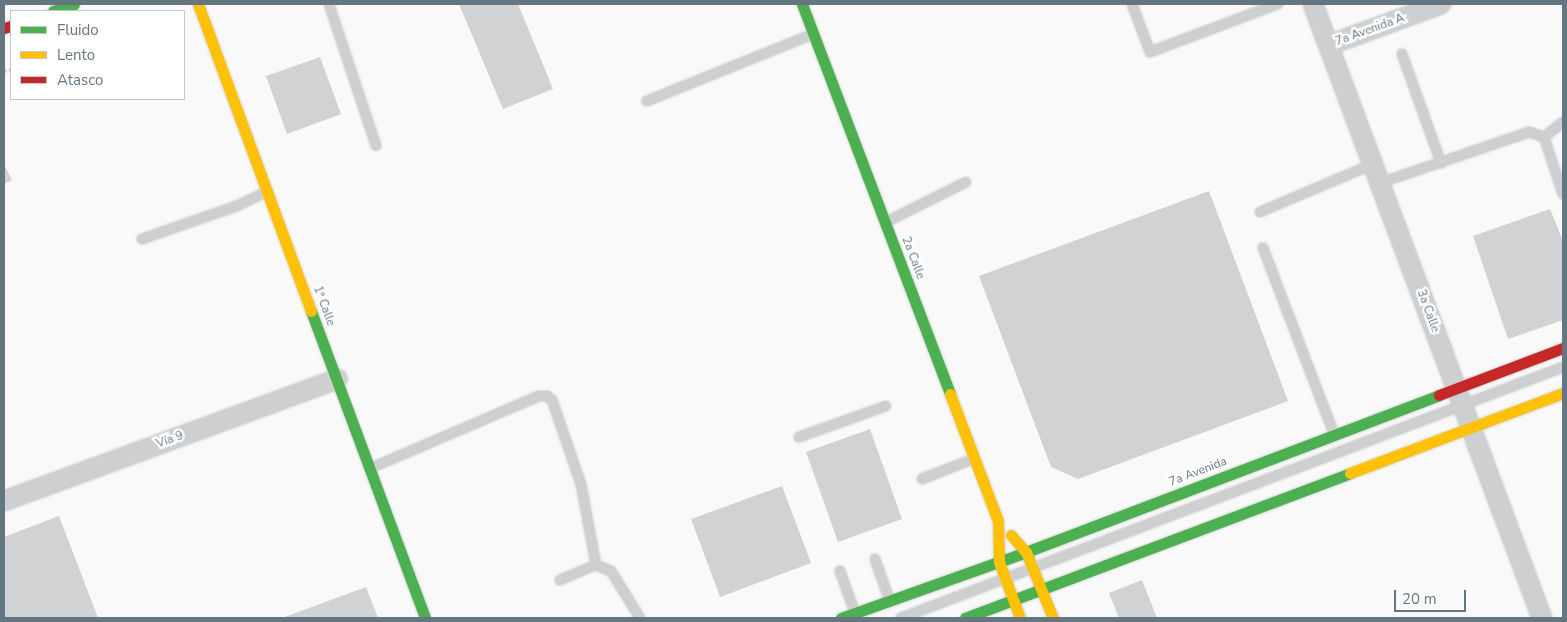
<!DOCTYPE html>
<meta charset="utf-8">
<style>
body{margin:0}
#map{position:relative;width:1567px;height:622px;overflow:hidden;background:#f9f9f9;font-family:"Nunito Sans",sans-serif}
div>[style]{position:absolute}
.building>*{inset:0;background:#d0d2d3}
.path>*{height:3px;margin-top:-1.5px;transform-origin:0;background:repeating-linear-gradient(90deg,#cbcccd 0 2.5px,transparent 0 5px)}
.roads{filter:drop-shadow(0 0 1px #d5d6d7) drop-shadow(0 0 1px #d5d6d7)}
.lane>*{height:10px;margin:-5px;padding:0 5px;transform-origin:5px;border-radius:5px;background:#cecfd0}
.street>*{height:20px;margin:-10px;padding:0 10px;transform-origin:10px;border-radius:10px;background:#cecfd0}
.fast>*{height:11px;margin:-5.5px;padding:0 5.5px;transform-origin:5.5px;border-radius:5.5px;background:#4caf50}
.slow>*{height:11px;margin:-5.5px;padding:0 5.5px;transform-origin:5.5px;border-radius:5.5px;background:#ffc107}
.jam>*{height:11px;margin:-5.5px;padding:0 5.5px;transform-origin:5.5px;border-radius:5.5px;background:#c62828}
span{translate:-50% -50%;white-space:nowrap;text-align:center;line-height:1.15;-webkit-text-stroke:5px #fff;paint-order:stroke}
.street-label{font-size:12px;color:#657683}
.frame{position:absolute;inset:0;border:5px solid #657683;pointer-events:none}
.legend{position:absolute;left:10px;top:10px;width:175px;height:90px;box-sizing:border-box;background:#fff;border:1px solid #c1c8cd;margin:0;padding:6px 9px;list-style:none;font-size:15px;color:#657683}
.legend li{display:flex;align-items:center;gap:10px;height:25px}
.legend b{width:25px;border:1px solid #c1c8cd}
.scale{position:absolute;left:1394px;top:590px;width:72px;height:22px;box-sizing:border-box;border:2px solid #657683;border-top:0;padding-left:6px;font-size:15px;line-height:18px;white-space:nowrap;color:#657683;-webkit-text-stroke:4px #fff;paint-order:stroke}
</style>
<div id="map">
<div class="building">
<div style="clip-path:polygon(459px 4px,518px 4px,553px 89px,503px 109px)"></div>
<div style="clip-path:polygon(320px 57px,341px 114px,287px 134px,266px 76px)"></div>
<div style="clip-path:polygon(4px 164px,12px 180px,4px 184px)"></div>
<div style="clip-path:polygon(1209px 191px,1288px 401px,1078px 479px,1051px 467px,979px 276px)"></div>
<div style="clip-path:polygon(1550px 209px,1563px 241px,1563px 320px,1508px 339px,1473px 236px)"></div>
<div style="clip-path:polygon(870px 429px,902px 519px,838px 542px,806px 452px)"></div>
<div style="clip-path:polygon(782px 486px,811px 563px,720px 597px,691px 519px)"></div>
<div style="clip-path:polygon(59px 516px,98px 618px,4px 618px,4px 537px)"></div>
<div style="clip-path:polygon(1142px 580px,1157px 618px,1119px 618px,1109px 593px)"></div>
<div style="clip-path:polygon(366px 587px,378px 618px,282px 618px)"></div>
</div>
<div class="path">
<div style="left:4px;top:71px;width:7px;rotate:-16deg"></div>
</div>
<div class="roads">
<div class="lane">
<div style="left:329px;top:4px;width:149px;rotate:71.6deg"></div>
<div style="left:1132px;top:4px;width:51px;rotate:69.4deg"></div>
<div style="left:1150px;top:52px;width:137px;rotate:-20.6deg"></div>
<div style="left:1402px;top:54px;width:116px;rotate:70.3deg"></div>
<div style="left:647px;top:101px;width:179px;rotate:-22deg"></div>
<div style="left:1544px;top:137px;width:24px;rotate:-38deg"></div>
<div style="left:1380px;top:183px;width:157px;rotate:-18.9deg"></div>
<div style="left:1529px;top:132px;width:16px;rotate:18deg"></div>
<div style="left:1544px;top:137px;width:60px;rotate:71.6deg"></div>
<div style="left:1260px;top:212px;width:123px;rotate:-23deg"></div>
<div style="left:886px;top:222px;width:89px;rotate:-26.6deg"></div>
<div style="left:142px;top:239px;width:101px;rotate:-19.2deg"></div>
<div style="left:237px;top:206px;width:32px;rotate:-26deg"></div>
<div style="left:1263px;top:248px;width:199px;rotate:69.1deg"></div>
<div style="left:799px;top:437px;width:92px;rotate:-19.6deg"></div>
<div style="left:371px;top:468px;width:183px;rotate:-23.2deg"></div>
<div style="left:539px;top:396px;width:8px"></div>
<div style="left:547px;top:396px;width:6px;rotate:39deg"></div>
<div style="left:552px;top:400px;width:89px;rotate:71deg"></div>
<div style="left:581px;top:484px;width:82px;rotate:79.5deg"></div>
<div style="left:922px;top:479px;width:55px;rotate:-21.4deg"></div>
<div style="left:875px;top:559px;width:42px;rotate:70.7deg"></div>
<div style="left:840px;top:571px;width:45px;rotate:70.3deg"></div>
<div style="left:560px;top:580px;width:39px;rotate:-23deg"></div>
<div style="left:596px;top:565px;width:16px;rotate:22deg"></div>
<div style="left:611px;top:571px;width:55px;rotate:58.3deg"></div>
<div style="left:901px;top:618px;width:708px;rotate:-20.76deg"></div>
</div>
<div class="street">
<div style="left:1313px;top:4px;width:655px;rotate:69.55deg"></div>
<div style="left:1329px;top:45px;width:119px;rotate:-20.1deg"></div>
<div style="left:4px;top:501px;width:355px;rotate:-20.1deg"></div>
</div>
<div class="fast">
<div style="left:802px;top:4px;width:417px;rotate:69.2deg"></div>
<div style="left:53px;top:11px;width:22px;rotate:-18deg"></div>
<div style="left:311px;top:311px;width:327px;rotate:69.6deg"></div>
<div style="left:841px;top:618px;width:196px;rotate:-19.6deg"></div>
<div style="left:1026px;top:552px;width:442px;rotate:-20.8deg"></div>
<div style="left:965px;top:618px;width:411px;rotate:-20.6deg"></div>
</div>
<div class="slow">
<div style="left:198px;top:4px;width:327px;rotate:69.8deg"></div>
<div style="left:950px;top:394px;width:136px;rotate:69.3deg"></div>
<div style="left:998px;top:521px;width:41px;rotate:88.6deg"></div>
<div style="left:999px;top:562px;width:60px;rotate:69.4deg"></div>
<div style="left:1350px;top:473px;width:228px;rotate:-20.6deg"></div>
<div style="left:1011px;top:535px;width:23px;rotate:49deg"></div>
<div style="left:1026px;top:552px;width:71px;rotate:67.8deg"></div>
</div>
<div class="jam">
<div style="left:4px;top:28px;width:7px;rotate:-16deg"></div>
<div style="left:1439px;top:395px;width:133px;rotate:-20.8deg"></div>
</div>
</div>
<div class="street-label">
<span style="left:1370px;top:30px;rotate:-20deg">7a Avenida A</span>
<span style="left:913px;top:258px;rotate:69deg">2a Calle</span>
<span style="left:324px;top:306px;rotate:70deg">1ª Calle</span>
<span style="left:1428px;top:311px;rotate:70deg">3a Calle</span>
<span style="left:170px;top:440px;rotate:-20deg">Vía 9</span>
<span style="left:1198px;top:472px;rotate:-21deg">7a Avenida</span>
</div>
<div class="frame"></div>
<ul class="legend">
<li><b style="height:6px;background:#4caf50"></b>Fluido</li>
<li><b style="height:6px;background:#ffc107"></b>Lento</li>
<li><b style="height:6px;background:#c62828"></b>Atasco</li>
</ul>
<div class="scale">20 m</div>
</div>
